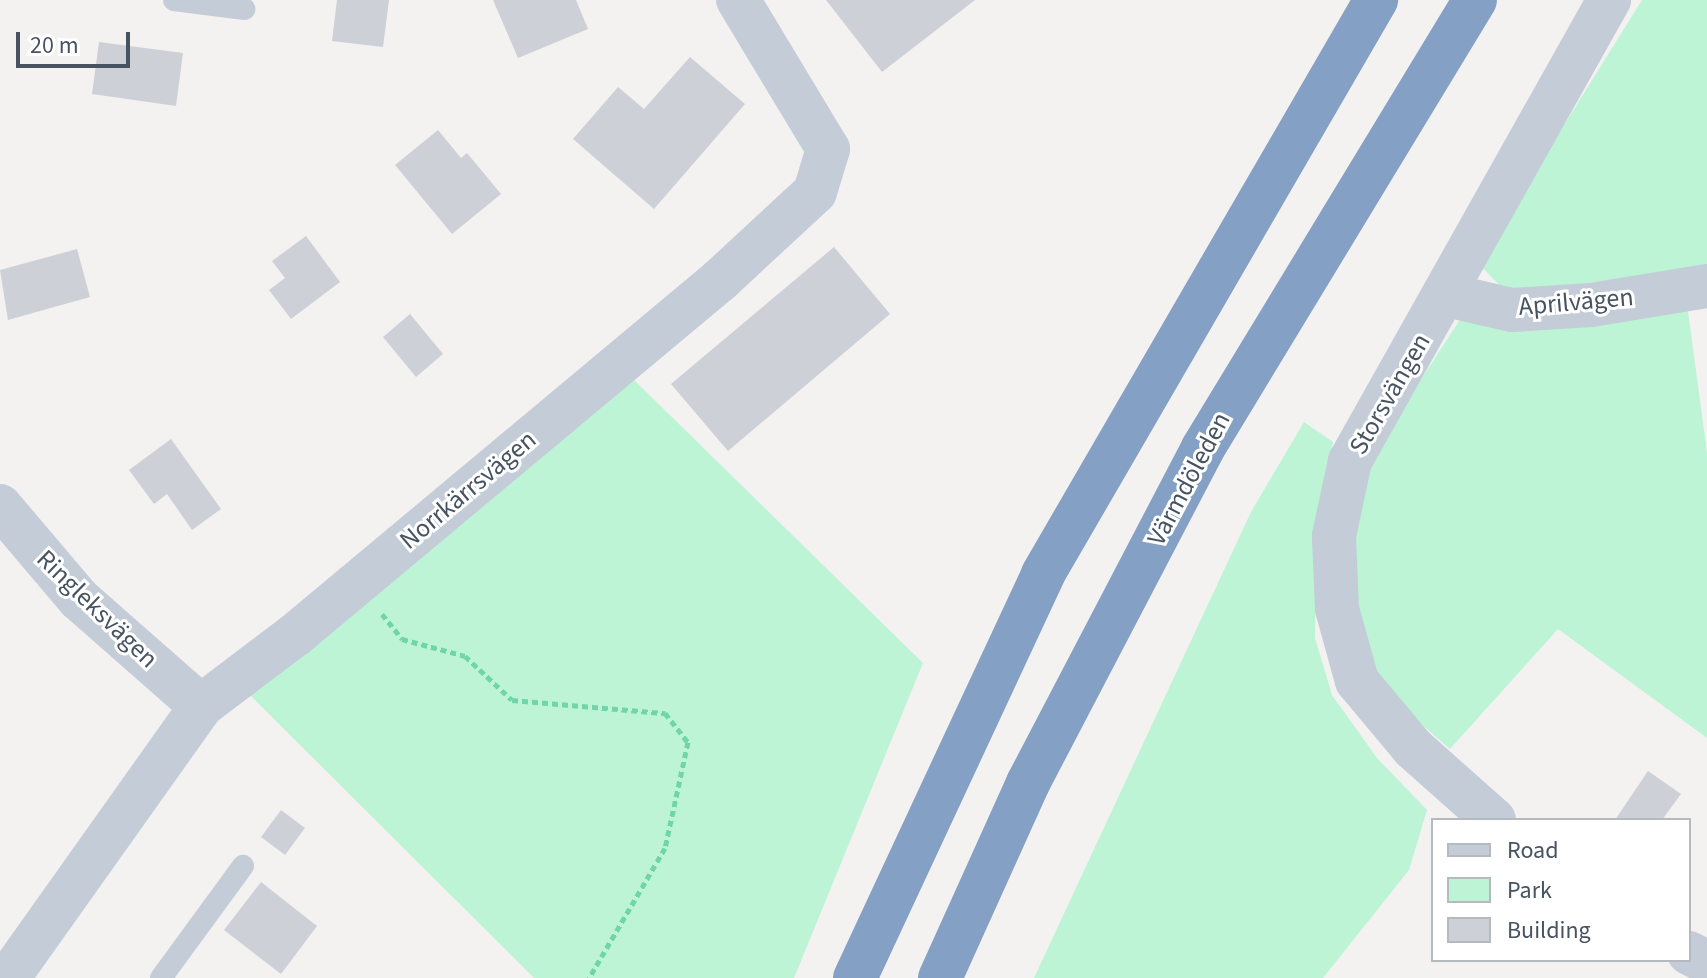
<!DOCTYPE html>
<meta charset="utf-8">
<style>
body{margin:0}
#map{position:relative;width:1707px;height:978px;overflow:hidden;background:#f4f1f1;font-family:"Source Sans 3",sans-serif}
div>[style]{position:absolute}
.green>*{inset:0;background:#bcf4d5}
.building>*{inset:0;background:#cdd0d6}
.path>*{height:5px;margin-top:-2.5px;transform-origin:0;background:repeating-linear-gradient(90deg,#70d6a9 0 6px,transparent 0 10px)}
.service>*{height:22px;margin:-11px;padding:0 11px;transform-origin:11px;border-radius:11px;background:#c3ccd7}
.minor>*{height:44px;margin:-22px;padding:0 22px;transform-origin:22px;border-radius:22px;background:#c3ccd7}
.motorway>*{height:44px;margin:-22px;padding:0 22px;transform-origin:22px;border-radius:22px;background:#84a0c4}
span{translate:-50% -50%;white-space:nowrap;text-align:center;line-height:1.15;-webkit-text-stroke:6px #fff;paint-order:stroke}
.street-label{font-size:26px;color:#475361}
.legend{position:absolute;left:1431px;top:818px;width:260px;height:144px;box-sizing:border-box;background:#fff;border:2px solid #b5bac0;margin:0;padding:10px 14px;list-style:none;font-size:24px;color:#475361}
.legend li{display:flex;align-items:center;gap:16px;height:40px}
.legend b{width:40px;border:2px solid #b5bac0}
.scale{position:absolute;left:16px;top:32px;width:114px;height:36px;box-sizing:border-box;border:4px solid #475361;border-top:0;padding-left:10px;font-size:24px;line-height:28px;white-space:nowrap;color:#475361;-webkit-text-stroke:6px #fff;paint-order:stroke}
</style>
<div id="map">
<div class="green">
<div style="clip-path:polygon(1642px 0,1707px 0,1707px 268px,1507px 293px,1478px 263px)"></div>
<div style="clip-path:polygon(1688px 311px,1707px 453px,1707px 738px,1558px 629px,1450px 749px,1383px 691px,1362px 645px,1346px 557px,1366px 464px,1461px 318px)"></div>
<div style="clip-path:polygon(631px 377px,923px 663px,794px 978px,534px 978px,247px 692px)"></div>
<div style="clip-path:polygon(1304px 422px,1333px 442px,1317px 514px,1315px 638px,1332px 695px,1377px 758px,1427px 810px,1409px 870px,1323px 978px,1034px 978px,1251px 512px)"></div>
</div>
<div class="building">
<div style="clip-path:polygon(337px 0,389px 0,383px 47px,332px 41px)"></div>
<div style="clip-path:polygon(493px 0,576px 0,588px 29px,518px 58px)"></div>
<div style="clip-path:polygon(826px 0,975px 0,882px 72px)"></div>
<div style="clip-path:polygon(99px 42px,183px 53px,176px 106px,92px 94px)"></div>
<div style="clip-path:polygon(690px 57px,745px 104px,654px 209px,573px 139px,618px 87px,644px 109px)"></div>
<div style="clip-path:polygon(438px 130px,461px 158px,467px 153px,501px 194px,452px 234px,395px 165px)"></div>
<div style="clip-path:polygon(306px 236px,340px 282px,291px 319px,269px 290px,285px 278px,272px 261px)"></div>
<div style="clip-path:polygon(834px 247px,890px 314px,728px 451px,671px 384px)"></div>
<div style="clip-path:polygon(77px 249px,90px 297px,8px 320px,0 270px)"></div>
<div style="clip-path:polygon(410px 314px,443px 354px,416px 377px,383px 337px)"></div>
<div style="clip-path:polygon(171px 439px,221px 509px,192px 530px,167px 494px,154px 504px,129px 470px)"></div>
<div style="clip-path:polygon(1648px 771px,1681px 794px,1662px 820px,1615px 820px)"></div>
<div style="clip-path:polygon(281px 810px,305px 828px,285px 855px,261px 837px)"></div>
<div style="clip-path:polygon(261px 882px,317px 926px,281px 974px,224px 930px)"></div>
</div>
<div class="path">
<div style="left:382px;top:614px;width:32px;rotate:51deg"></div>
<div style="left:402px;top:639px;width:65px;rotate:15.1deg"></div>
<div style="left:465px;top:656px;width:64px;rotate:43.1deg"></div>
<div style="left:512px;top:700px;width:154px;rotate:4.9deg"></div>
<div style="left:665px;top:713px;width:37px;rotate:52deg"></div>
<div style="left:688px;top:742px;width:108px;rotate:102.2deg"></div>
<div style="left:665px;top:848px;width:151px;rotate:120.3deg"></div>
</div>
<div class="service">
<div style="left:174px;top:0;width:71px;rotate:7.3deg"></div>
<div style="left:161px;top:978px;width:139px;rotate:-53.8deg"></div>
</div>
<div class="minor">
<div style="left:1447px;top:295px;width:67px;rotate:13deg"></div>
<div style="left:1512px;top:310px;width:79px;rotate:-3.6deg"></div>
<div style="left:1591px;top:305px;width:118px;rotate:-9.3deg"></div>
<div style="left:0;top:506px;width:122px;rotate:49.7deg"></div>
<div style="left:79px;top:599px;width:162px;rotate:41.3deg"></div>
<div style="left:1494px;top:820px;width:108px;rotate:-138.4deg"></div>
<div style="left:1413px;top:748px;width:87px;rotate:-129.9deg"></div>
<div style="left:1357px;top:681px;width:75px;rotate:-105.5deg"></div>
<div style="left:1337px;top:609px;width:73px;rotate:-92.4deg"></div>
<div style="left:1334px;top:536px;width:77px;rotate:-78deg"></div>
<div style="left:1350px;top:461px;width:529px;rotate:-60.67deg"></div>
<div style="left:1689px;top:953px;width:20px;rotate:27deg"></div>
<div style="left:8px;top:978px;width:334px;rotate:-54.6deg"></div>
<div style="left:201px;top:706px;width:118px;rotate:-37.1deg"></div>
<div style="left:295px;top:635px;width:554px;rotate:-39.87deg"></div>
<div style="left:720px;top:280px;width:129px;rotate:-42.8deg"></div>
<div style="left:815px;top:192px;width:45px;rotate:-73.2deg"></div>
<div style="left:828px;top:149px;width:174px;rotate:-121.1deg"></div>
</div>
<div class="motorway">
<div style="left:855px;top:978px;width:446px;rotate:-65deg"></div>
<div style="left:1043px;top:574px;width:664px;rotate:-59.88deg"></div>
<div style="left:940px;top:978px;width:214px;rotate:-65.7deg"></div>
<div style="left:1028px;top:783px;width:378px;rotate:-62.4deg"></div>
<div style="left:1203px;top:448px;width:524px;rotate:-58.74deg"></div>
</div>
<div class="street-label">
<span style="left:1576px;top:302px;rotate:-5deg">Aprilvägen</span>
<span style="left:1390px;top:394px;rotate:-60deg">Storsvängen</span>
<span style="left:1189px;top:479px;rotate:-62deg">Värmdöleden</span>
<span style="left:468px;top:490px;rotate:-40deg">Norrkärrsvägen</span>
<span style="left:97px;top:609px;rotate:44deg">Ringleksvägen</span>
</div>
<ul class="legend">
<li><b style="height:10px;background:#c3ccd7"></b>Road</li>
<li><b style="height:22px;background:#bcf4d5"></b>Park</li>
<li><b style="height:22px;background:#cdd0d6"></b>Building</li>
</ul>
<div class="scale">20 m</div>
</div>
